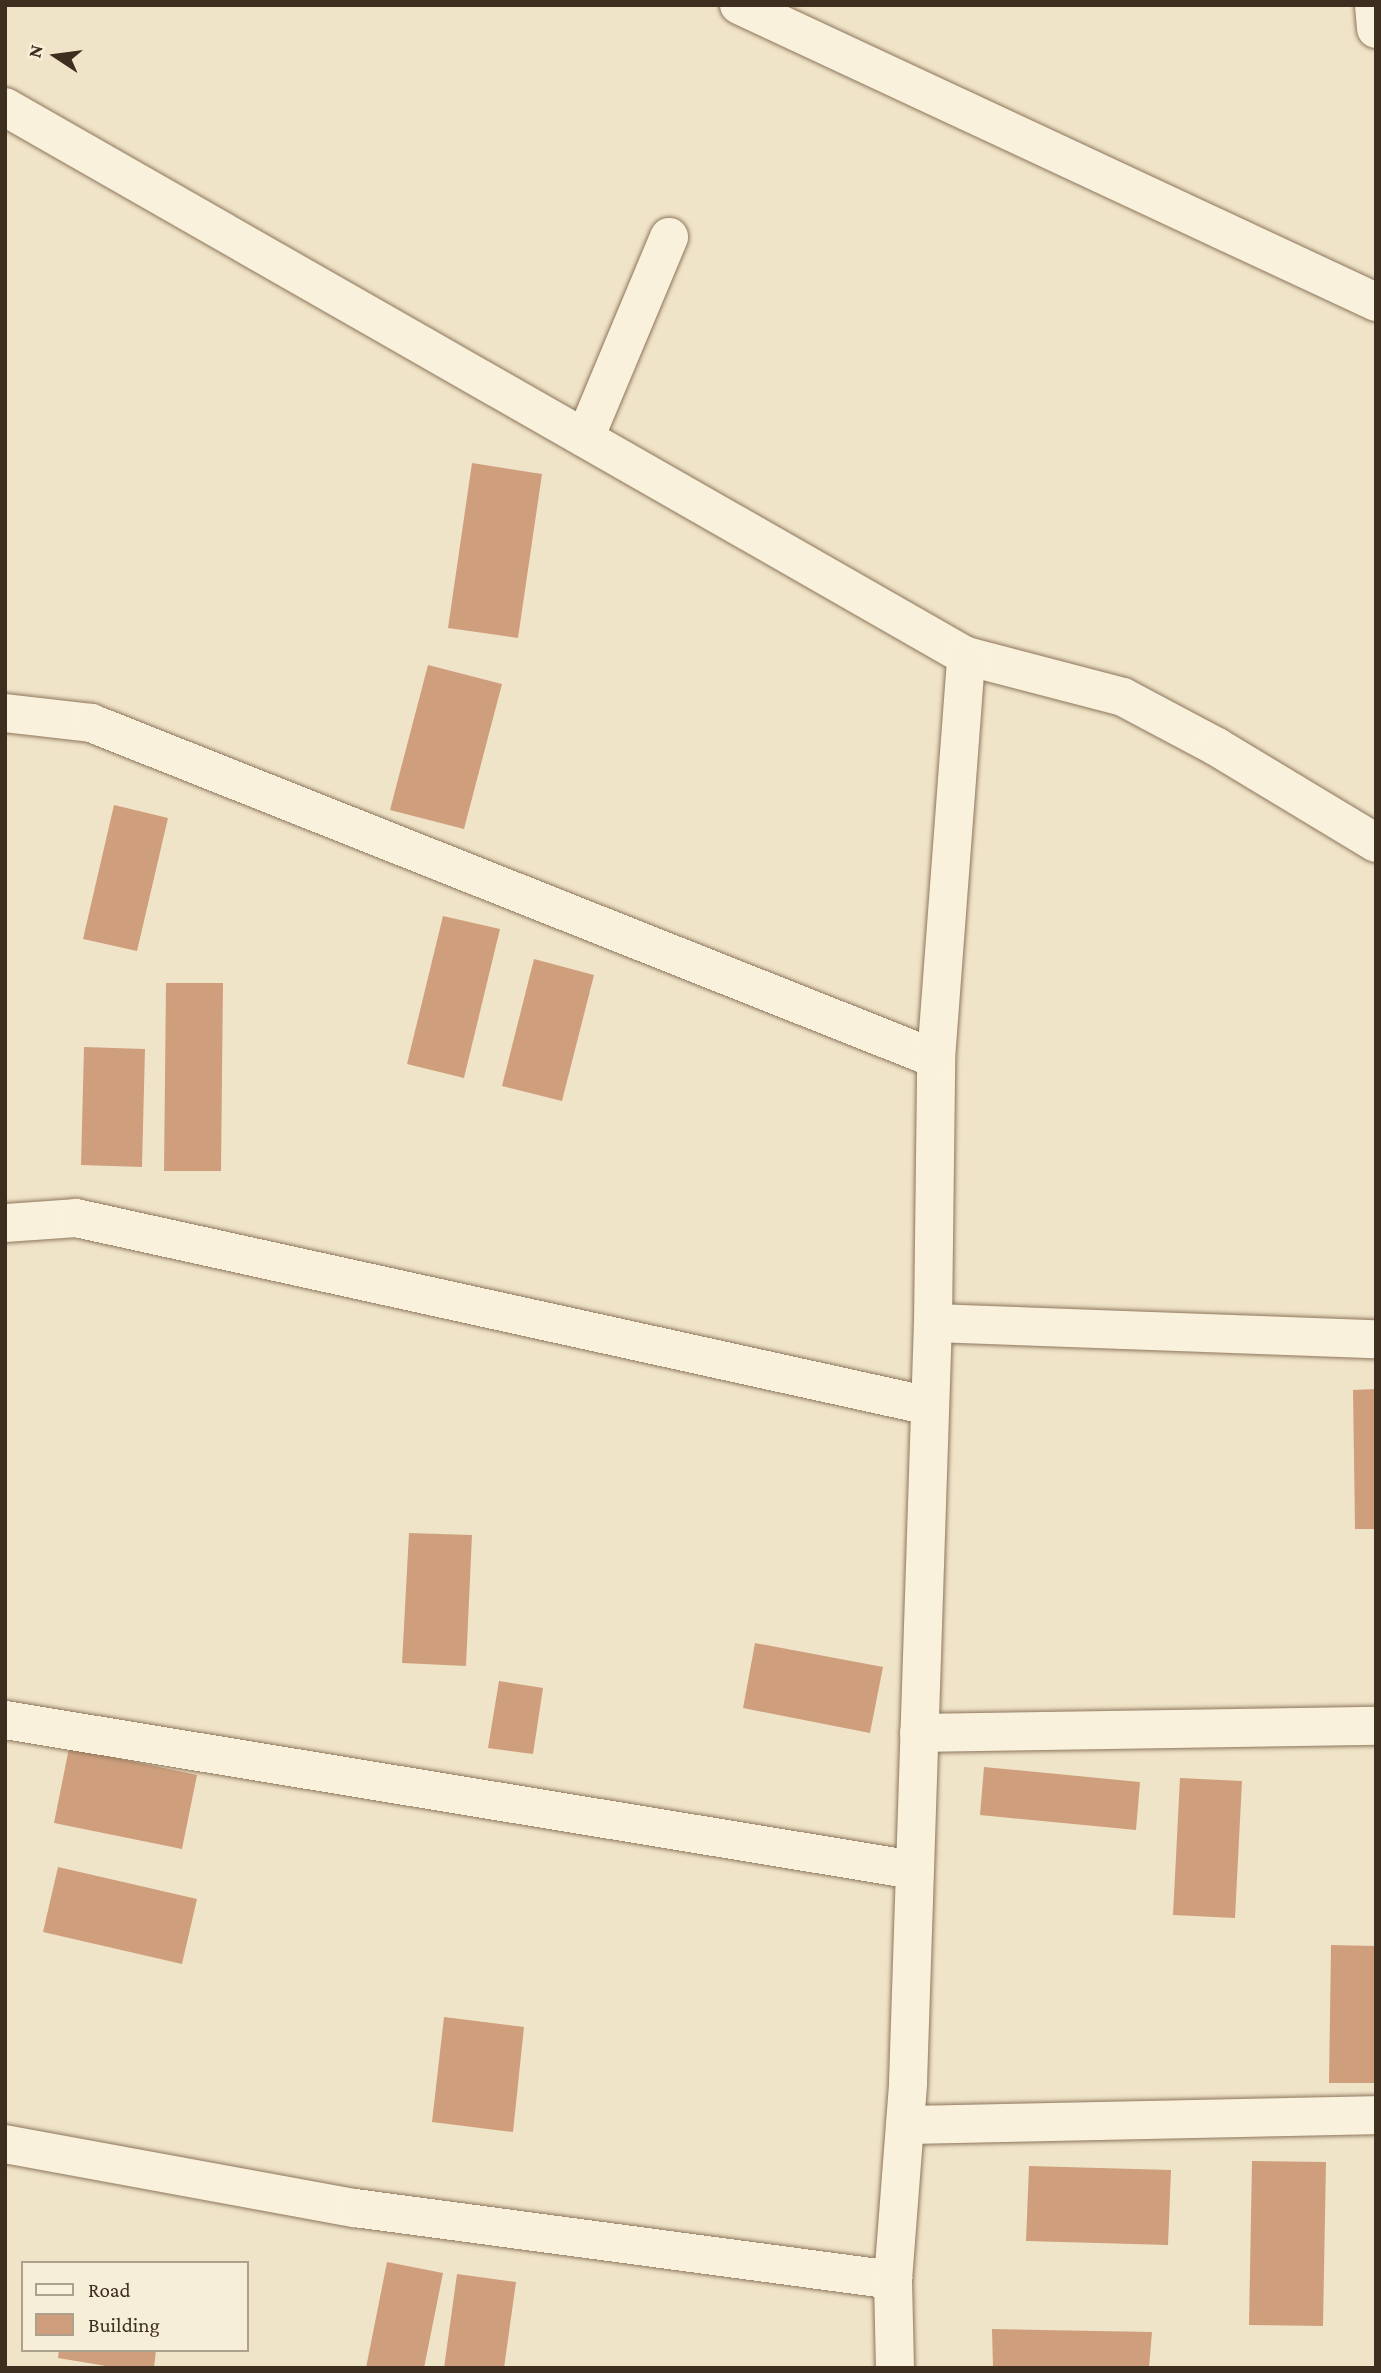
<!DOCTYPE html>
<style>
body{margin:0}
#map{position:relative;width:1381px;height:2373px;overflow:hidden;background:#f0e4c8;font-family:"Crimson Pro",serif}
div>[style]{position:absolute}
.building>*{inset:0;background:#cf9f7d}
.roads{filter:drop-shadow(0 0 2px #8d765c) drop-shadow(0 0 2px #8d765c)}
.minor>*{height:38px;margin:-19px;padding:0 19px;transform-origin:19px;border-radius:19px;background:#faf1dc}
span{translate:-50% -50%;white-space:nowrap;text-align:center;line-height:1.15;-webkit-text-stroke:6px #f7eed8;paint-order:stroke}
.frame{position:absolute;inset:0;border:7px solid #3d2e20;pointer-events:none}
.legend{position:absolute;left:21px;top:2261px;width:228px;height:91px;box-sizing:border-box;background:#f7eed8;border:2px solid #ada18e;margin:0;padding:9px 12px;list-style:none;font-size:21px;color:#3d2e20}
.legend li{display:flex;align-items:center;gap:14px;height:35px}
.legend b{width:35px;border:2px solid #ada18e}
.north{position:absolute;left:21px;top:21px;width:70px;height:70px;-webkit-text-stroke:5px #f7eed8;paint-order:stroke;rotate:283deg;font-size:19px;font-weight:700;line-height:28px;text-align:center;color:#3d2e20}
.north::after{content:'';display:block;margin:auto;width:24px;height:32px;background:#3d2e20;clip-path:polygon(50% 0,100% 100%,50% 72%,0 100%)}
</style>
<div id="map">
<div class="building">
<div style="clip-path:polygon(472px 463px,542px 474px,518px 638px,448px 628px)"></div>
<div style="clip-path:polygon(428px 665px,502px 684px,464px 829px,390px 810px)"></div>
<div style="clip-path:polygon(114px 805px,168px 818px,137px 951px,83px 939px)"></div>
<div style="clip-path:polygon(443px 916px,500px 929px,464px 1078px,407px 1064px)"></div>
<div style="clip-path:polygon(534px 959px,594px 975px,562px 1101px,502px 1086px)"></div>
<div style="clip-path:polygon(166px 983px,223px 983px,221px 1171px,164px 1171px)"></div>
<div style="clip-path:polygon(84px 1047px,145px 1049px,142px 1167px,81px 1165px)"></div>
<div style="clip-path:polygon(1376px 1389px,1376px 1529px,1355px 1529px,1353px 1390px)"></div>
<div style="clip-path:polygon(409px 1533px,472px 1535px,466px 1666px,402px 1663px)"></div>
<div style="clip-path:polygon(755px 1643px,883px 1667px,870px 1733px,743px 1708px)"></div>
<div style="clip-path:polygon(499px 1681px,543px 1688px,533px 1754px,488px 1748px)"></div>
<div style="clip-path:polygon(69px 1748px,197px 1775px,182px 1849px,54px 1823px)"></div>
<div style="clip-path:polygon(984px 1767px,1140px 1782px,1136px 1830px,980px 1815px)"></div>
<div style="clip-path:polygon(1180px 1778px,1242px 1781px,1235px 1918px,1173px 1915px)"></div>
<div style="clip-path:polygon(58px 1867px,197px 1899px,182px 1964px,43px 1932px)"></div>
<div style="clip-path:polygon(1331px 1945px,1376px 1946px,1376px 2083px,1329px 2083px)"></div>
<div style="clip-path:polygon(444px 2017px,524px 2027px,513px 2132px,432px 2122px)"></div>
<div style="clip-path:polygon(1252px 2161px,1326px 2162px,1323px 2326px,1249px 2325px)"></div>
<div style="clip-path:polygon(1029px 2166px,1171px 2170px,1168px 2245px,1026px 2241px)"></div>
<div style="clip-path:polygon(387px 2262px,443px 2273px,424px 2368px,366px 2368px)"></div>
<div style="clip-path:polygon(457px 2274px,516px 2282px,504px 2368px,444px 2368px)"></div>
<div style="clip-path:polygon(992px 2329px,1152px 2332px,1149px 2368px,993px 2368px)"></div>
<div style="clip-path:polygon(59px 2350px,156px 2350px,154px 2368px,118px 2368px,58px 2358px)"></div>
</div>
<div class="roads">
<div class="minor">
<div style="left:739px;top:5px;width:703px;rotate:25deg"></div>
<div style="left:1374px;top:5px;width:24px;rotate:85deg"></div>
<div style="left:5px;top:107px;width:1107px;rotate:29.74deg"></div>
<div style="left:966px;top:656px;width:162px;rotate:14.6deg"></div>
<div style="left:1123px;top:697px;width:106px;rotate:28deg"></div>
<div style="left:1217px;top:747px;width:186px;rotate:31.1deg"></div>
<div style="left:585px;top:438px;width:218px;rotate:-67.3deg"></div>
<div style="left:5px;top:713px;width:87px;rotate:6.6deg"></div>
<div style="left:91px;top:723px;width:909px;rotate:21.68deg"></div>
<div style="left:5px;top:1223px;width:71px;rotate:-4deg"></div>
<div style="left:76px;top:1218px;width:874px;rotate:12.42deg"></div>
<div style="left:933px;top:1323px;width:443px;rotate:2.1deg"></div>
<div style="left:5px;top:1720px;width:921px;rotate:9.37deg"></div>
<div style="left:919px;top:1733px;width:457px;rotate:-0.9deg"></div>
<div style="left:905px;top:2125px;width:471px;rotate:-1.2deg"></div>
<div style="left:5px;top:2144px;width:356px;rotate:10.4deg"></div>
<div style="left:355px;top:2208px;width:543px;rotate:7.62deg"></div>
<div style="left:895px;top:2368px;width:88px;rotate:-91.3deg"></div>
<div style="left:893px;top:2280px;width:198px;rotate:-85.6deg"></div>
<div style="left:908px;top:2083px;width:760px;rotate:-88.12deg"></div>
<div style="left:933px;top:1323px;width:264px;rotate:-89.3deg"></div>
<div style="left:936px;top:1059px;width:404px;rotate:-85.7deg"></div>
</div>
</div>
<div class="frame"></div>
<ul class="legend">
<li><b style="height:9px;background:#faf1dc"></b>Road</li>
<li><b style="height:19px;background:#cf9f7d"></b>Building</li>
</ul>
<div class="north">N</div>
</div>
